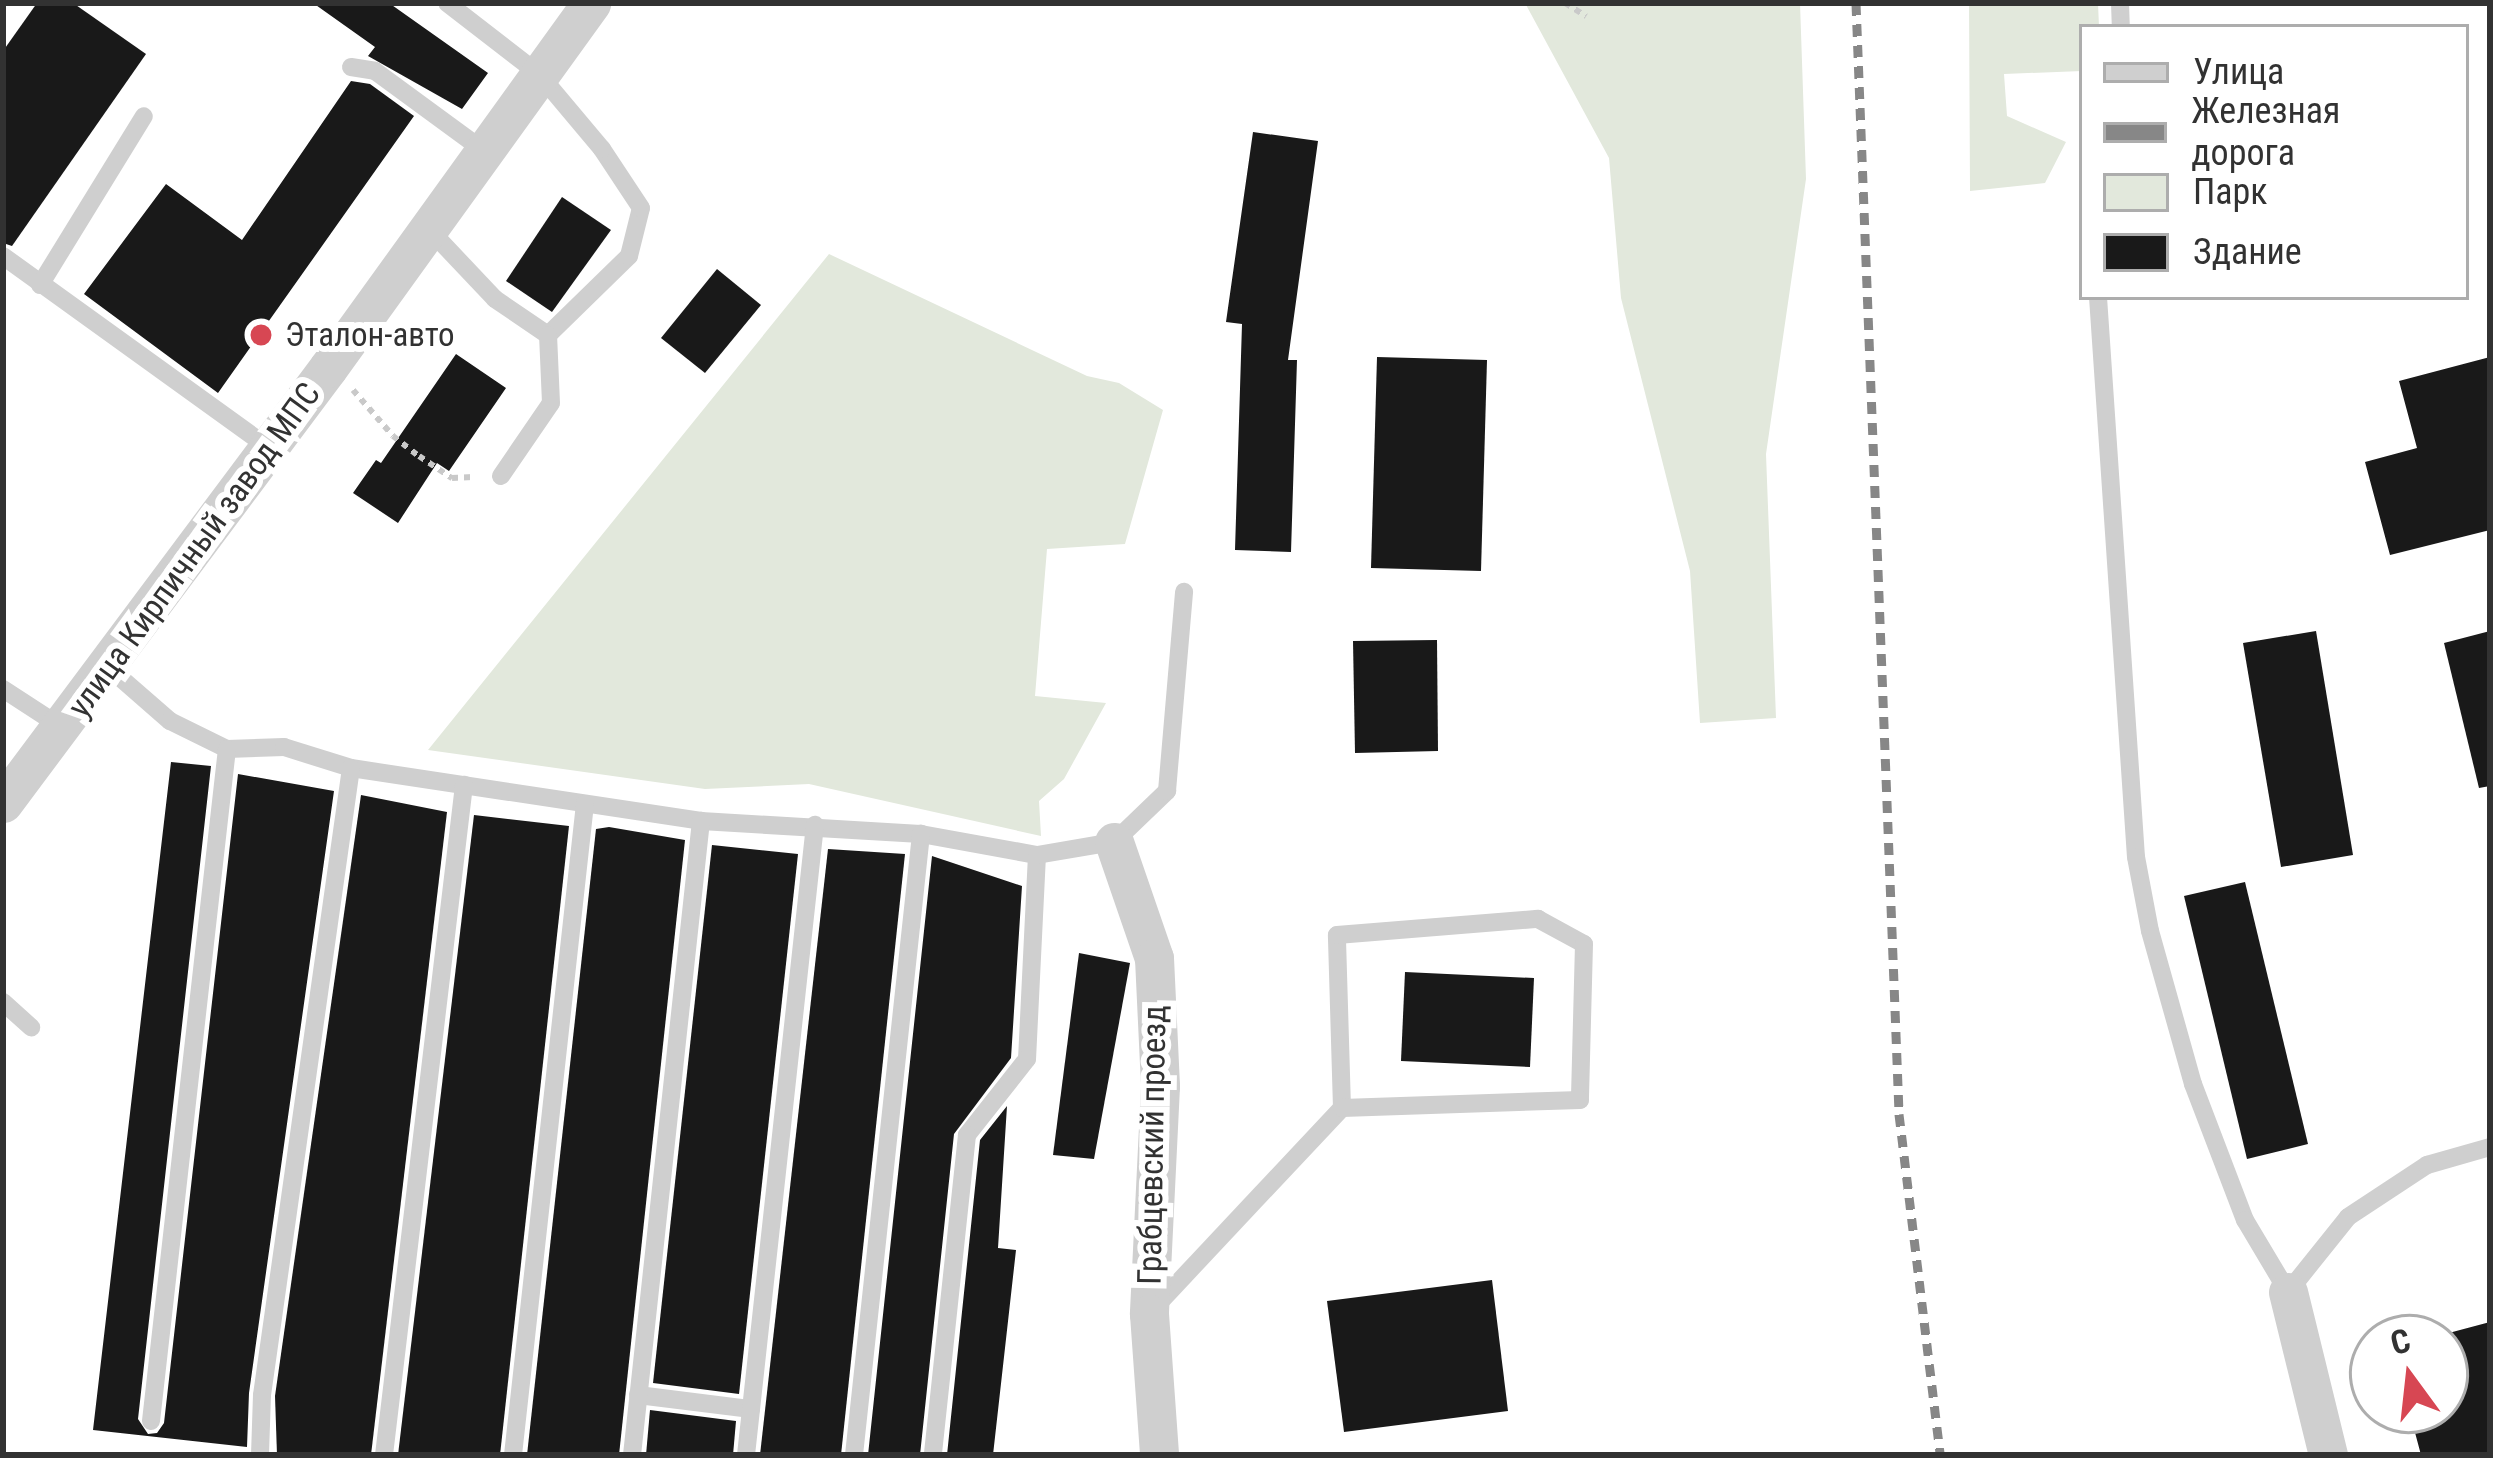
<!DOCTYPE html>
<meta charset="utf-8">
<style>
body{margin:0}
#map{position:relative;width:2493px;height:1458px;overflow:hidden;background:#fff;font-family:"Roboto Condensed",sans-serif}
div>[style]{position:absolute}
.green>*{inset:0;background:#e2e8dc}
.building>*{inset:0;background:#191919}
.path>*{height:6px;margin-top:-3px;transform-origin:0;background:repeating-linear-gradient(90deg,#c9c9c9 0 6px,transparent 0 12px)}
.lane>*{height:18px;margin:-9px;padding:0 9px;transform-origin:9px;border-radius:9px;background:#cfcfcf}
.street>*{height:39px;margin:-19.5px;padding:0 19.5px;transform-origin:19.5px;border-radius:19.5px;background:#cfcfcf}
.rail>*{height:9px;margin-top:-4.5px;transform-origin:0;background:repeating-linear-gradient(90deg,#878787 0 12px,transparent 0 21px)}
.dots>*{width:33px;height:33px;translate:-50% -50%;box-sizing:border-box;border:6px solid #fff;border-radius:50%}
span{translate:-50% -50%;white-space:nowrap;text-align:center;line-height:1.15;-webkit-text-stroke:12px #fff;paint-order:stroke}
.poi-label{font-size:33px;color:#323232}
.left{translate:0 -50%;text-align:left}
.street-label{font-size:33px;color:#323232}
.frame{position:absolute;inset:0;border:6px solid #323232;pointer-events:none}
.legend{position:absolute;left:2079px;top:24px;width:390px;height:276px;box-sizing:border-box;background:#fff;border:3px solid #adadad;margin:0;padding:15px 21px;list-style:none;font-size:36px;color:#323232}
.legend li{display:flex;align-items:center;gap:24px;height:60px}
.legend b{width:60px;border:3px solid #adadad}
.north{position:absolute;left:2349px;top:1314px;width:120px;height:120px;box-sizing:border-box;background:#fff;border:3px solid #adadad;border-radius:50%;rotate:345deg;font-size:33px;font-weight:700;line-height:48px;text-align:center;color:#323232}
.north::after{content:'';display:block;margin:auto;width:42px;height:54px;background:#d74753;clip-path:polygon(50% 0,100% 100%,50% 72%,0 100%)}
</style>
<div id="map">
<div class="green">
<div style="clip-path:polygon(1525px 3px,1800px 3px,1806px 179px,1766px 454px,1776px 718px,1700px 723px,1690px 571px,1621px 298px,1609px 158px)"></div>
<div style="clip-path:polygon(1969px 3px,2098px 3px,2099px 27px,2082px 27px,2082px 71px,2004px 74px,2007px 116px,2066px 142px,2045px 183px,1970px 191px)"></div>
<div style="clip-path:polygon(829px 254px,1087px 376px,1119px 383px,1163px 410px,1125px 544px,1047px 549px,1035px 696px,1106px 703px,1064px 779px,1039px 801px,1041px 836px,809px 784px,705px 789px,428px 750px)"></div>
</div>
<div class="building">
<div style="clip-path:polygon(37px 3px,73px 3px,146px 54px,12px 246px,3px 243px,3px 51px)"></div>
<div style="clip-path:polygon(313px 3px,389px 3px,488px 73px,462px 109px,368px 56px,375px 47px)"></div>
<div style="clip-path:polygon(351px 81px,370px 84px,414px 116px,218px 393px,84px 294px,166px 184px,242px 240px)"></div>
<div style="clip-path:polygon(1253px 132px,1318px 141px,1288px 360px,1297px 360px,1291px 552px,1235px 550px,1242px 324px,1226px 322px)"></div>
<div style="clip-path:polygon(562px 197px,611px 230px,552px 312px,506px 281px)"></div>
<div style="clip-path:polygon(717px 269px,761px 305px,705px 373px,661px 338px)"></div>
<div style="clip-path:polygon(456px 354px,506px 388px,449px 471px,437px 463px,398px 523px,353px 493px,376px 460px,381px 463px)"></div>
<div style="clip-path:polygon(1377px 357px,1487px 360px,1481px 571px,1371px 568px)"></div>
<div style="clip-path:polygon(2490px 357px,2490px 530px,2390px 555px,2365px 462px,2417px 448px,2399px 381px)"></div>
<div style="clip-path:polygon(2316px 631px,2353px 855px,2281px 867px,2243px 643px)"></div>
<div style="clip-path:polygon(2490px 631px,2490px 786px,2479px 788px,2444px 643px)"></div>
<div style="clip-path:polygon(1437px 640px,1438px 751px,1355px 753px,1353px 641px)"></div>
<div style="clip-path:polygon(171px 762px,211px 766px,138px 1419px,148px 1434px,157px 1433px,164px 1423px,238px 774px,334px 791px,249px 1393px,247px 1447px,93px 1430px)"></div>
<div style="clip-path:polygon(361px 795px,447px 812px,371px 1455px,277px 1455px,275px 1396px)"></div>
<div style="clip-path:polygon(474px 815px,569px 826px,500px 1455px,398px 1455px)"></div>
<div style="clip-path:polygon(609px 827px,685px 840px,619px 1455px,527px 1455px,596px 829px)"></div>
<div style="clip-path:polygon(712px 845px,798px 854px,739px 1394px,653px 1383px)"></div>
<div style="clip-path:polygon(828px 849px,905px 854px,841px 1455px,760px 1455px)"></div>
<div style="clip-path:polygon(932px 856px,1022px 886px,1011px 1058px,954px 1134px,920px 1455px,868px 1455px)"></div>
<div style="clip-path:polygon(2245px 882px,2308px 1144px,2247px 1159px,2184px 896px)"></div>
<div style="clip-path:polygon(1079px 953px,1130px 963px,1094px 1159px,1053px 1155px)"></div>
<div style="clip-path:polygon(1405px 972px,1534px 978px,1530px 1067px,1401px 1061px)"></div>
<div style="clip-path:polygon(1007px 1106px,998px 1248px,1016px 1250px,993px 1455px,947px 1455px,980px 1140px)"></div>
<div style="clip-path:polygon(1492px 1280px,1508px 1411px,1344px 1432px,1327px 1301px)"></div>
<div style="clip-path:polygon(2490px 1322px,2490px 1455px,2421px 1455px,2409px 1410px,2445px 1410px,2445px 1334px)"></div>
<div style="clip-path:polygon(650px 1410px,736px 1421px,733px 1455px,646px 1455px)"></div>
</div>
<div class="path">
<div style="left:1565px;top:3px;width:25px;rotate:32deg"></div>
<div style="left:353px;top:390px;width:61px;rotate:49deg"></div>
<div style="left:393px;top:436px;width:33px;rotate:38deg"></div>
<div style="left:419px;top:456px;width:40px;rotate:34deg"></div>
<div style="left:452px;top:478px;width:21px;rotate:-3deg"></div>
</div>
<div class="lane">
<div style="left:2120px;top:3px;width:24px;rotate:88deg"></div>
<div style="left:351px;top:67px;width:24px;rotate:9deg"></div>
<div style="left:375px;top:71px;width:134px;rotate:36.2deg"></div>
<div style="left:426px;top:226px;width:100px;rotate:46.6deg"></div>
<div style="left:495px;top:299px;width:64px;rotate:34.2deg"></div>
<div style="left:548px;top:335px;width:113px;rotate:-44.3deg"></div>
<div style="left:629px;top:256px;width:49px;rotate:-76deg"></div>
<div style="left:641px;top:208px;width:71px;rotate:-123.5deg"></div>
<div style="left:602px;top:149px;width:98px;rotate:-130deg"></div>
<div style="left:539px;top:74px;width:116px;rotate:-142.3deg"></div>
<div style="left:3px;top:256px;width:328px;rotate:35.8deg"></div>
<div style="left:40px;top:285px;width:198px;rotate:-58.4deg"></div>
<div style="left:2098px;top:297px;width:561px;rotate:86.12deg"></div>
<div style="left:2136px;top:857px;width:75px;rotate:79.3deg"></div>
<div style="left:2150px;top:931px;width:159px;rotate:74.3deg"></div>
<div style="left:2193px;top:1084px;width:146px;rotate:69.1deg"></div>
<div style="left:2245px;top:1220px;width:84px;rotate:59.2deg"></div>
<div style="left:2288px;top:1292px;width:96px;rotate:-51.3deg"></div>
<div style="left:2348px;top:1217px;width:95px;rotate:-33.4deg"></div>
<div style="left:2427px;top:1165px;width:66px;rotate:-15.9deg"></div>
<div style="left:501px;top:476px;width:88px;rotate:-55.6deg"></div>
<div style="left:551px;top:403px;width:68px;rotate:-92.5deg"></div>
<div style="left:108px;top:667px;width:82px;rotate:41.1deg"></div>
<div style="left:170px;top:721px;width:64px;rotate:26.2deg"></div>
<div style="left:227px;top:749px;width:57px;rotate:-2deg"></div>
<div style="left:284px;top:747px;width:70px;rotate:17.4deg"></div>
<div style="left:351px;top:768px;width:354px;rotate:8.6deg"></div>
<div style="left:701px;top:821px;width:220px;rotate:3.4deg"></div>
<div style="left:921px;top:834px;width:118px;rotate:10.3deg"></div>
<div style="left:1037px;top:855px;width:204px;rotate:92.8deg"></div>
<div style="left:1027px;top:1059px;width:97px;rotate:128.3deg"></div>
<div style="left:967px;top:1135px;width:322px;rotate:96.1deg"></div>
<div style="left:3px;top:689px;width:72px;rotate:33deg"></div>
<div style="left:1037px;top:855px;width:78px;rotate:-9.6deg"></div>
<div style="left:1114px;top:842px;width:74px;rotate:-43.9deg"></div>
<div style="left:1167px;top:791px;width:200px;rotate:-85.1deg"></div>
<div style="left:3px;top:1002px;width:38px;rotate:42deg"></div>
<div style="left:1156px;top:1306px;width:272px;rotate:-46.8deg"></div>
<div style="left:1342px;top:1108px;width:173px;rotate:-91.7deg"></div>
<div style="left:1337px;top:935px;width:202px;rotate:-4.6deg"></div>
<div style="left:1538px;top:919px;width:52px;rotate:28.5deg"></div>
<div style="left:1584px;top:944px;width:156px;rotate:91.5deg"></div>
<div style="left:1580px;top:1100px;width:238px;rotate:178.1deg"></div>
<div style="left:638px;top:1395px;width:114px;rotate:7.1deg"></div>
<div style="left:151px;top:1421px;width:676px;rotate:-83.55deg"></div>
<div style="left:260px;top:1455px;width:60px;rotate:-88.1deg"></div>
<div style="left:262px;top:1395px;width:633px;rotate:-81.92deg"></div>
<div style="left:384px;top:1455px;width:675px;rotate:-83.19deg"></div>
<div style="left:513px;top:1455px;width:655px;rotate:-83.69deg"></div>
<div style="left:632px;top:1455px;width:638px;rotate:-83.79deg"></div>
<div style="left:746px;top:1455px;width:634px;rotate:-83.75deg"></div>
<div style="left:854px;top:1455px;width:625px;rotate:-83.84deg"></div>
</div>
<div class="street">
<div style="left:3px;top:803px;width:543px;rotate:-53.24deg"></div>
<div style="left:328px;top:368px;width:450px;rotate:-54.2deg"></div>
<div style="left:1114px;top:842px;width:123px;rotate:71deg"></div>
<div style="left:1154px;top:958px;width:128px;rotate:87.3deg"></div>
<div style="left:1160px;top:1086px;width:228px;rotate:92.8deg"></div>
<div style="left:1149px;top:1314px;width:141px;rotate:85.9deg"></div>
<div style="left:2288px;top:1292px;width:168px;rotate:76.2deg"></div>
</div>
<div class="rail">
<div style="left:1856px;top:3px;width:1112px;rotate:87.78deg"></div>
<div style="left:1899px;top:1114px;width:343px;rotate:83.1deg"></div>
</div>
<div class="dots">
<div style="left:261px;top:335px;background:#d74753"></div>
</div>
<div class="poi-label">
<span class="left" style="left:285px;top:335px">Эталон-авто</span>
</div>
<div class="street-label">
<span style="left:194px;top:550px;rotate:-54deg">улица Кирпичный завод МПС</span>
<span style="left:1152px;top:1145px;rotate:-89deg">Грабцевский проезд</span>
</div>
<div class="frame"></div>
<ul class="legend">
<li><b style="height:15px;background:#cfcfcf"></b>Улица</li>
<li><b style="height:15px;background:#878787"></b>Железная дорога</li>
<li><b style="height:33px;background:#e2e8dc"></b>Парк</li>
<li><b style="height:33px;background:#191919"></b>Здание</li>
</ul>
<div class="north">С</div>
</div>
